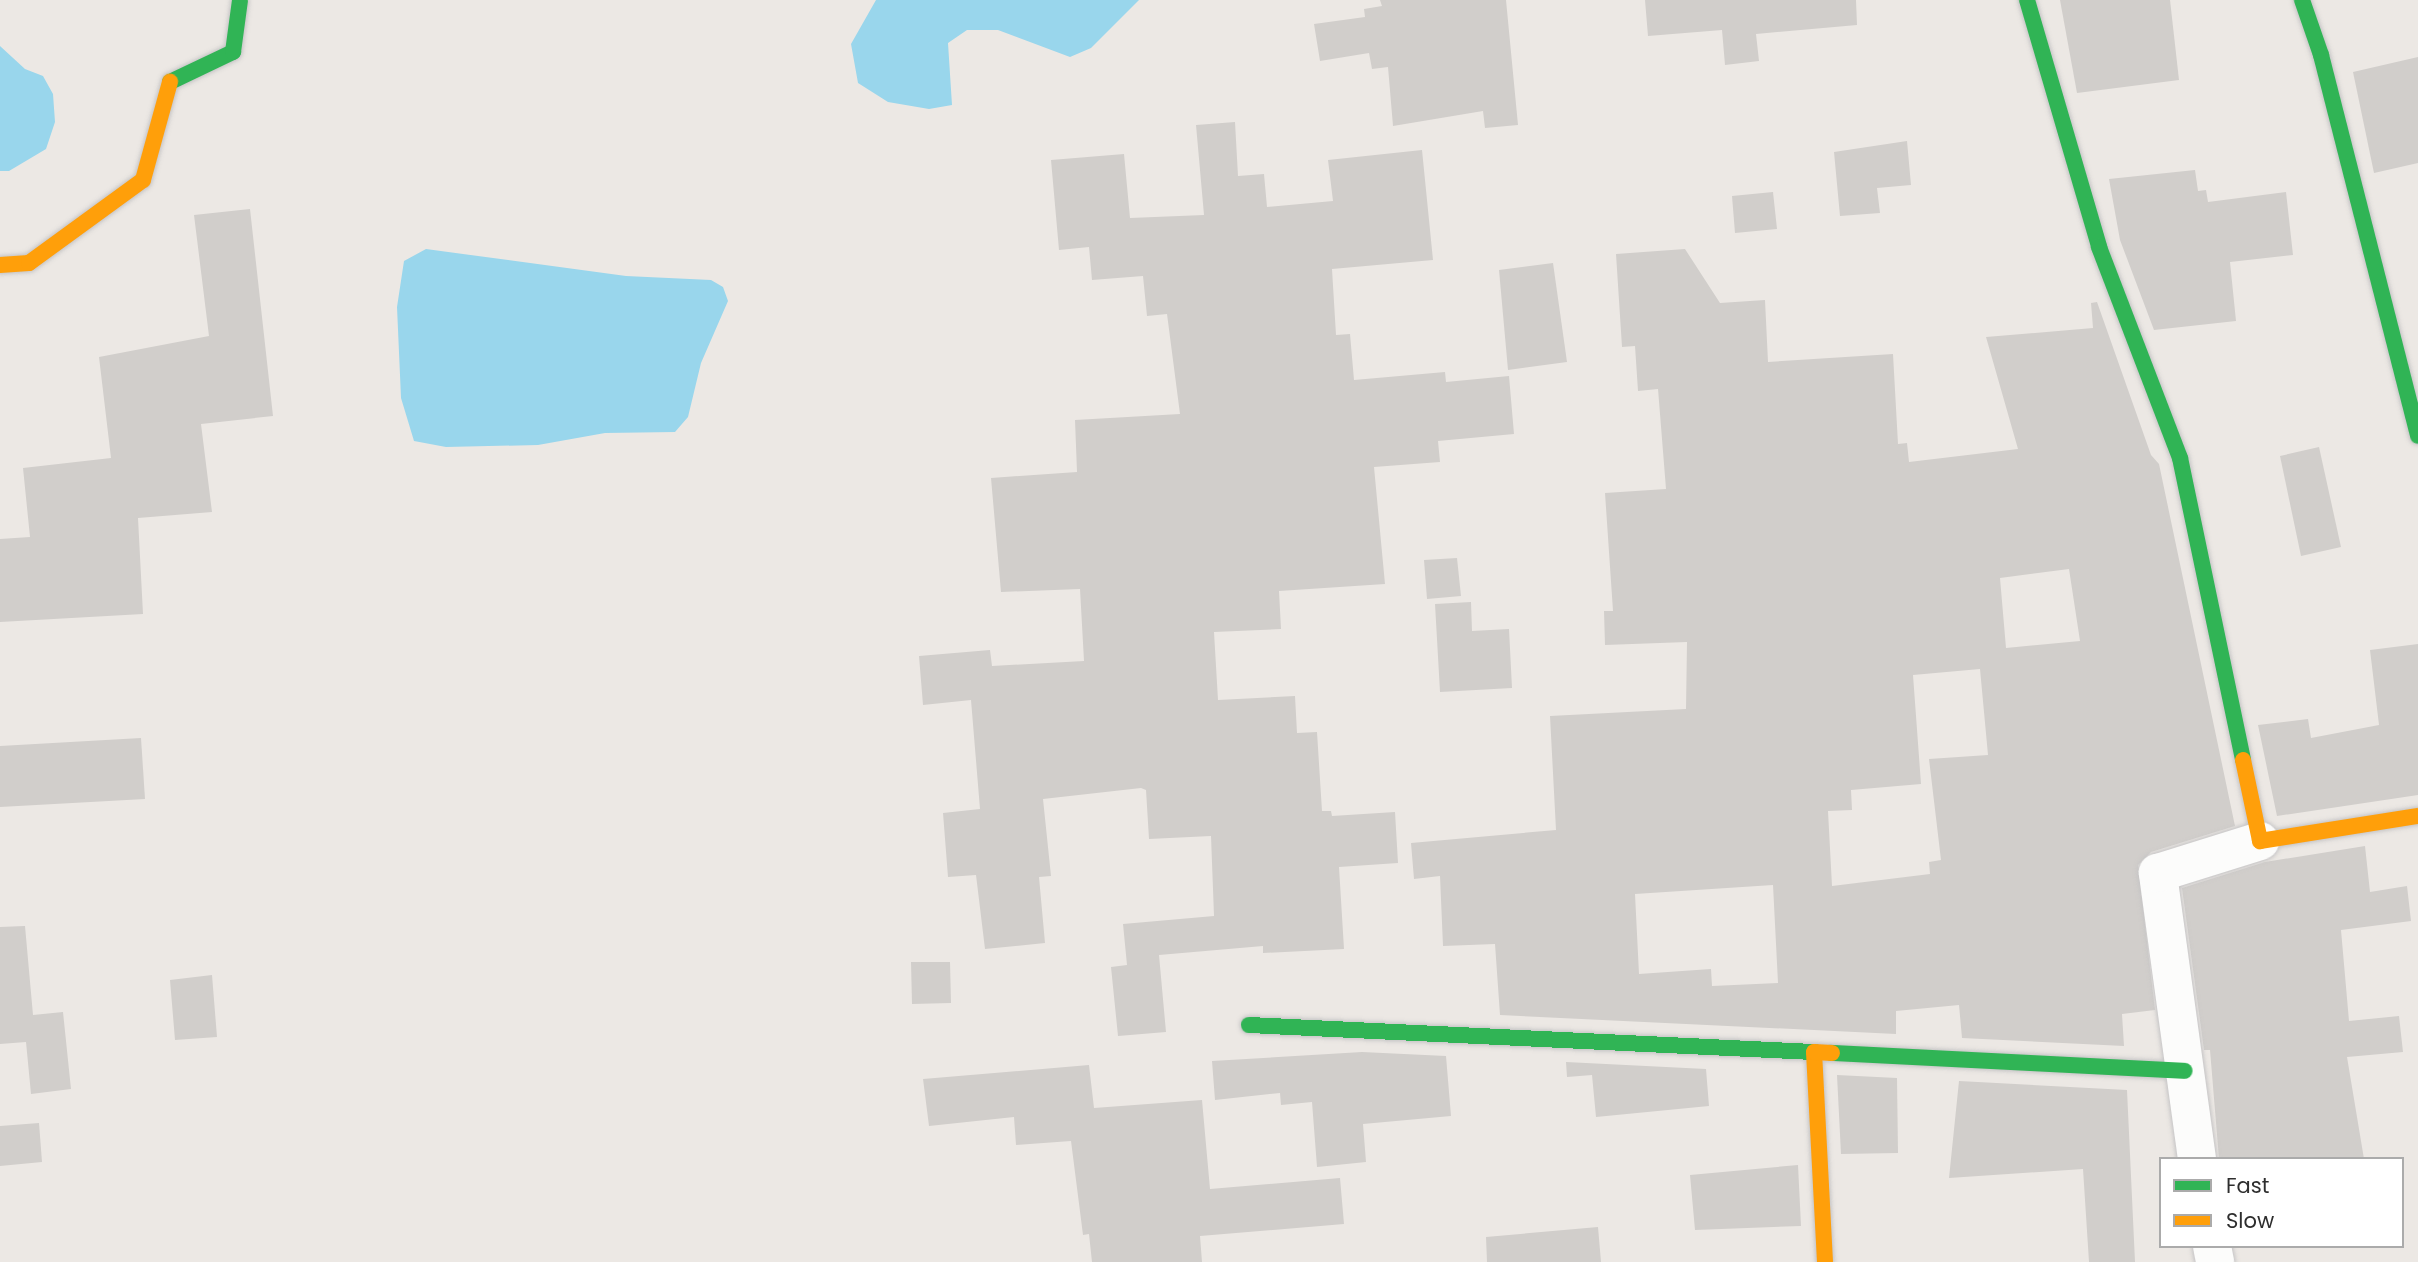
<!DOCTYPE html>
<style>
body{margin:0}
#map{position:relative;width:2418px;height:1262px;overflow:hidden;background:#ece8e4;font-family:Poppins,sans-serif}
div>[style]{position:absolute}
.water>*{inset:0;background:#99d6ec}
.building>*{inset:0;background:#d1cecb}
.roads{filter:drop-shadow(0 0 2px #c5c4c5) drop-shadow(0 0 2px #c5c4c5)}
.street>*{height:38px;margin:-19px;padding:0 19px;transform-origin:19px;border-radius:19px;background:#fcfcfb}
.fast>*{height:16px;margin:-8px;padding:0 8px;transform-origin:8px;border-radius:8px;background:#30b455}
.slow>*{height:16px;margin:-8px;padding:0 8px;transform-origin:8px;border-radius:8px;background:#ff9f0a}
span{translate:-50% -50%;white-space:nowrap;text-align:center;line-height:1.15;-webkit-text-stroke:5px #fff;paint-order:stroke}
.legend{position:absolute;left:2159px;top:1157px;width:245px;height:91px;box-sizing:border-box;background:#fff;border:2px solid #ababab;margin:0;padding:9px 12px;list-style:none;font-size:21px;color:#2e2e2e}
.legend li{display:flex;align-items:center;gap:14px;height:35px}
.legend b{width:35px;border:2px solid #ababab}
</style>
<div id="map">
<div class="water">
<div style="clip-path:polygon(876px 0,1139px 0,1091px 48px,1070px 57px,998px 30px,967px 30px,948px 43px,952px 105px,929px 109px,888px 102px,858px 83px,851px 44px)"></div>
<div style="clip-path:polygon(0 46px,25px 69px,43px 76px,53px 94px,55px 122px,46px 149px,9px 171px,0 171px)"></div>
<div style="clip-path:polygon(426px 249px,626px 276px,711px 280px,723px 287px,728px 301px,701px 363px,688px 417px,675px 432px,605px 433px,538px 445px,446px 447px,414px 441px,401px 398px,397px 307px,404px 261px)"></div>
</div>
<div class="building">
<div style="clip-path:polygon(1380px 0,1506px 0,1518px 125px,1485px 128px,1483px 111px,1393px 126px,1388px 67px,1372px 69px,1369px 53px,1320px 61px,1314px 24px,1365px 17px,1364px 9px,1382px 6px)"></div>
<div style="clip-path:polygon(1645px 0,1856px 0,1857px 25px,1756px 34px,1759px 61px,1725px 65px,1722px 30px,1648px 36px)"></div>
<div style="clip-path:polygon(2060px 0,2170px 0,2179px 80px,2077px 93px)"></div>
<div style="clip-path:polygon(2418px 57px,2418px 163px,2374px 173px,2353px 72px)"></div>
<div style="clip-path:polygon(1235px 122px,1238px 176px,1264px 174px,1267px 207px,1333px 201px,1328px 160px,1422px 150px,1433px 260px,1332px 269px,1336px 335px,1350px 334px,1354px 380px,1445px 372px,1446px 382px,1509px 376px,1514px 434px,1438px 441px,1440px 462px,1374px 467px,1385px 584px,1279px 591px,1281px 629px,1214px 632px,1218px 700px,1295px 696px,1297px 733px,1317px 732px,1322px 811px,1331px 811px,1332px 816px,1395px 812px,1398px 863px,1339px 867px,1344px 949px,1263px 953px,1263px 946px,1159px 955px,1166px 1032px,1118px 1036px,1111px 967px,1127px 965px,1123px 924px,1214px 916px,1211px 836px,1149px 839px,1146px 790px,1141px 788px,1043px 799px,1051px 876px,1039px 877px,1045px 943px,985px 949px,976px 875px,948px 877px,943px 813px,980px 809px,971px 700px,923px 705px,919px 656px,990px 650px,992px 666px,1084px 661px,1080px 589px,1001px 592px,991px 478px,1077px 472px,1075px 420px,1180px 414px,1167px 314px,1147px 316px,1143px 276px,1092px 280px,1089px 247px,1059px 250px,1051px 160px,1124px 154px,1130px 218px,1204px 215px,1196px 125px)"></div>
<div style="clip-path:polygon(1907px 141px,1911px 185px,1877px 188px,1880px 213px,1840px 216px,1834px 152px)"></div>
<div style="clip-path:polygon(2195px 170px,2198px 191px,2206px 190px,2208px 202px,2286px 192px,2293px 255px,2230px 262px,2236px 321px,2154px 330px,2120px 240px,2109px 179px)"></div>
<div style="clip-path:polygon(1773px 192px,1777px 229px,1735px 233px,1732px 196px)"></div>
<div style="clip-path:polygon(250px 209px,273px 416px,201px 424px,212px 512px,138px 518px,143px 614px,0 622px,0 539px,30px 537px,23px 468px,111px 458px,99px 357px,209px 336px,194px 215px)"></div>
<div style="clip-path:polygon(evenodd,1685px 249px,1720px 303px,1765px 300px,1768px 362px,1893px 354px,1898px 444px,1907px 443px,1909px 462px,2018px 449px,1986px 337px,2093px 328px,2091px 303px,2097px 302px,2151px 455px,2159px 464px,2235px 826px,2151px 852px,2138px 865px,2155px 1010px,2122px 1014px,2124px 1046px,1962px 1038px,1959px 1005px,1896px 1011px,1896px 1034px,1500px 1015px,1495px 944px,1443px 946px,1440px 876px,1414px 879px,1411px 843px,1556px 830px,1550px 716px,1686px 709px,1687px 642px,1605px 645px,1604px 611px,1613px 611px,1605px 493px,1666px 489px,1658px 389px,1638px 391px,1635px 346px,1622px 347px,1616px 254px,1685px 249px,2069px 569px,2080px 641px,2006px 648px,2000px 578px,2069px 569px,1685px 249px,1980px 669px,1988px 755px,1929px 759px,1941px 860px,1929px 862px,1930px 874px,1832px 886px,1828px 811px,1852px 810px,1851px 790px,1921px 784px,1913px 675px,1980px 669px,1685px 249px,1773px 885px,1778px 983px,1712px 986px,1711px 969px,1639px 974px,1635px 894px,1773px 885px)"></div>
<div style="clip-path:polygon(1553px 263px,1567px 362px,1508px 370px,1499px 270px)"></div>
<div style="clip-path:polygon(2319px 447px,2341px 547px,2301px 556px,2280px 456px)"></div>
<div style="clip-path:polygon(1457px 558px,1461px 596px,1427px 599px,1424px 560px)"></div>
<div style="clip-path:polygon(1471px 602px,1472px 631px,1509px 629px,1512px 688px,1440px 692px,1435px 604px)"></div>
<div style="clip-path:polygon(2418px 644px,2418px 795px,2277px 816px,2258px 725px,2308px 719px,2311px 738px,2379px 725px,2370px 650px)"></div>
<div style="clip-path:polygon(141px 738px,145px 799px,0 807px,0 746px)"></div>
<div style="clip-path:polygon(2365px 846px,2370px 892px,2407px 886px,2411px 921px,2341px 930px,2349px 1021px,2399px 1016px,2403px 1052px,2347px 1057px,2364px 1159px,2219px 1159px,2210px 1050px,2204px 1050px,2182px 888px,2265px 862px)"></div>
<div style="clip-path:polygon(25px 926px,33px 1015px,63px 1012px,71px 1089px,31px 1094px,26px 1042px,0 1044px,0 927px)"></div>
<div style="clip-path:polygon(911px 962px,950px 962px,951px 1003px,912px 1004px)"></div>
<div style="clip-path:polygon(212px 975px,217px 1037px,175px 1040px,170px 980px)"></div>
<div style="clip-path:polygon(1362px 1052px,1446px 1056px,1451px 1116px,1363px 1124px,1366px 1162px,1317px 1167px,1312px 1102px,1281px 1105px,1280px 1093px,1215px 1100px,1212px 1061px)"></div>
<div style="clip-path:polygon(1566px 1062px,1706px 1069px,1709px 1106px,1596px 1117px,1592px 1075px,1567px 1077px)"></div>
<div style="clip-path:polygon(1089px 1065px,1094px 1108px,1202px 1100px,1210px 1189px,1340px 1178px,1344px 1224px,1200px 1236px,1202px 1262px,1092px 1262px,1089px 1234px,1083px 1235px,1071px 1141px,1016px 1145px,1014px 1117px,929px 1126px,923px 1079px)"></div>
<div style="clip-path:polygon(1837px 1075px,1897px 1078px,1898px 1153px,1841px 1154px)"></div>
<div style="clip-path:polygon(1959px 1081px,2127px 1090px,2135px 1262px,2089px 1262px,2083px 1169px,1949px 1178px)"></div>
<div style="clip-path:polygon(39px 1123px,42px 1162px,0 1166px,0 1126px)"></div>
<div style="clip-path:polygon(1798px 1165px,1801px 1226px,1695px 1230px,1690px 1175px)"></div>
<div style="clip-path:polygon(1598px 1227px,1601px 1262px,1487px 1262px,1486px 1237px)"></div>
</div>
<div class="roads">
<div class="street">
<div style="left:2197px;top:1159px;width:289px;rotate:-97.8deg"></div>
<div style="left:2158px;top:873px;width:107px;rotate:-17.4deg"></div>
<div style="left:2212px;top:1246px;width:16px;rotate:79deg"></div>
</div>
<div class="fast">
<div style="left:2027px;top:0;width:257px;rotate:73.7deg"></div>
<div style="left:2099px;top:247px;width:226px;rotate:69deg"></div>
<div style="left:2180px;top:458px;width:309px;rotate:78.2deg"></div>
<div style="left:2302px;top:0;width:58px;rotate:70.9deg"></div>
<div style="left:2321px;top:55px;width:393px;rotate:75.7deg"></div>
<div style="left:170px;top:82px;width:70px;rotate:-25.5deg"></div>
<div style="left:233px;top:52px;width:52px;rotate:-82.3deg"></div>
<div style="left:1249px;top:1025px;width:566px;rotate:2.74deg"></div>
<div style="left:1832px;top:1053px;width:353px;rotate:2.9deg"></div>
</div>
<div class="slow">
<div style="left:0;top:265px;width:29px;rotate:-4deg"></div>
<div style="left:29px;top:263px;width:141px;rotate:-36.1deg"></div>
<div style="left:143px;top:180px;width:102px;rotate:-74.6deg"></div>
<div style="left:2243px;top:760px;width:83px;rotate:78.1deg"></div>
<div style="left:2260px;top:841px;width:160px;rotate:-9deg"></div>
<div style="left:1825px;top:1262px;width:210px;rotate:-93deg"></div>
<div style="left:1814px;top:1052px;width:18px;rotate:3deg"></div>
</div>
</div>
<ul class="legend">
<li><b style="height:9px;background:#30b455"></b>Fast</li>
<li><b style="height:9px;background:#ff9f0a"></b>Slow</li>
</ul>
</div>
